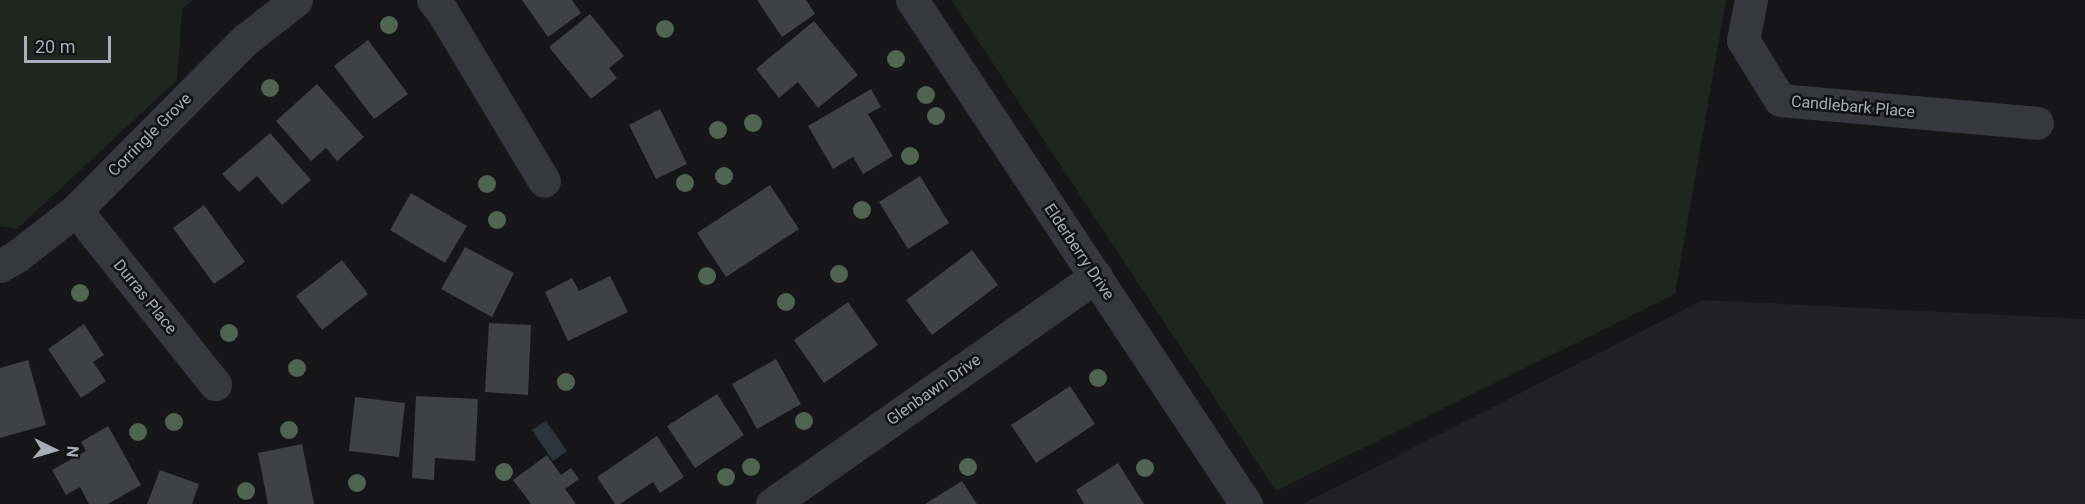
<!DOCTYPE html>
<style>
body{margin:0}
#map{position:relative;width:2085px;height:504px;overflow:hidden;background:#161618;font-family:Roboto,sans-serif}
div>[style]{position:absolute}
.built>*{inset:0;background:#222225}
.green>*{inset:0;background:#1e261f}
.water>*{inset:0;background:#2c353c}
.building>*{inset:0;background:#404145}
.minor>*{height:33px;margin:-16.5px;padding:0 16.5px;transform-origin:16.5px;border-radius:16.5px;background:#37383d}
.trees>*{width:18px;height:18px;margin:-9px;border-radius:50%;background:#506452}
span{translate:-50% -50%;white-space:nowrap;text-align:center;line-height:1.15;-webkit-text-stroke:5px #111113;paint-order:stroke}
.street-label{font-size:16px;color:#a8adb8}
.north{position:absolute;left:24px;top:420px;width:60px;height:60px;-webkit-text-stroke:4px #111113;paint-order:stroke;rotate:95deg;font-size:16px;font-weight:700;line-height:24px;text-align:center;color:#a8adb8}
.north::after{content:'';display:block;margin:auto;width:21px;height:27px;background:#a8adb8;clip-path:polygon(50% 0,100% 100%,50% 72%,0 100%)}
.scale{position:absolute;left:24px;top:36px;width:87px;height:27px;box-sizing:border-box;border:3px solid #a8adb8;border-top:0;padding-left:8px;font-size:18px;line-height:21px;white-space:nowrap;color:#a8adb8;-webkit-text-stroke:4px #111113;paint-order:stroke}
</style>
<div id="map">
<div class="built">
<div style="clip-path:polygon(1703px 300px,2085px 319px,2085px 504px,1303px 504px)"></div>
</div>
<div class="green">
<div style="clip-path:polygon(0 0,193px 0,182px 9px,177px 80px,17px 229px,0 226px)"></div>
<div style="clip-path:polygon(951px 0,1726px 0,1675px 294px,1276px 491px)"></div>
</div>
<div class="water">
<div style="clip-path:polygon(546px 421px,567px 451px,553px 461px,532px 430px)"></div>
</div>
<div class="building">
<div style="clip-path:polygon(522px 0,572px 0,581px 13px,548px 37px)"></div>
<div style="clip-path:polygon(757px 0,806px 0,815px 14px,782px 37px)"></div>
<div style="clip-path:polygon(590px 14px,624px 56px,609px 68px,617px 78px,591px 99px,549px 47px)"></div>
<div style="clip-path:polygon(814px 21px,858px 75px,818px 108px,798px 82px,779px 98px,756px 69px)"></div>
<div style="clip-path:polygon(368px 40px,408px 94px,374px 119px,334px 66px)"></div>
<div style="clip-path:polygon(317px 84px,364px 137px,337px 161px,326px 148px,311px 161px,276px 121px)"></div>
<div style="clip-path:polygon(871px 89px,881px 107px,868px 114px,893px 156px,863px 174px,853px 157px,833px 169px,808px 126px)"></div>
<div style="clip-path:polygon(660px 109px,687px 164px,656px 179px,629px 125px)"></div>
<div style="clip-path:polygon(270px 133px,311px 180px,282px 205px,257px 176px,239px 192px,222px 174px)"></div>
<div style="clip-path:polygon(920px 176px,949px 223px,908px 249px,879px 202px)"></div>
<div style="clip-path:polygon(770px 185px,799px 229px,726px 277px,697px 233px)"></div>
<div style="clip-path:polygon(411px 193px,467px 226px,445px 263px,390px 230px)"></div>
<div style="clip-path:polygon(204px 205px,245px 262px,214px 284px,173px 228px)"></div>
<div style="clip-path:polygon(465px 247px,514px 273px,492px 317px,441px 289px)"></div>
<div style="clip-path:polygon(972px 250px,998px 285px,932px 335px,906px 300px)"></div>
<div style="clip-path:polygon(342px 260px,368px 294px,322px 330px,296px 296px)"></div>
<div style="clip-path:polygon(610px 276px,628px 312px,568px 341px,545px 292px,572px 278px,579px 291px)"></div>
<div style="clip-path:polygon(848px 302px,878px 345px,824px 383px,794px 340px)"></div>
<div style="clip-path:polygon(489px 323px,531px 325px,528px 395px,485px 392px)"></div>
<div style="clip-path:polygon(84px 324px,104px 355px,93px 362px,106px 381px,81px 398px,48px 349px)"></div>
<div style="clip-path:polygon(776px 359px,801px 404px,757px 429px,732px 384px)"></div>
<div style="clip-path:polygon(28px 360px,46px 425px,0 438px,0 368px)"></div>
<div style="clip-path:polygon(1070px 386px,1095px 424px,1036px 463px,1011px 425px)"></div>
<div style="clip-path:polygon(717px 394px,744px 435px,695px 468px,667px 426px)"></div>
<div style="clip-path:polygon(416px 396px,478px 399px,475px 461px,435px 458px,434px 480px,412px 478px)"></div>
<div style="clip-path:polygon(355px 397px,405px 403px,399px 457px,349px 451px)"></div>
<div style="clip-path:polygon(108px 426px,141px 485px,108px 504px,89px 504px,80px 487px,66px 495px,52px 470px,86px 451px,81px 442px)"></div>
<div style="clip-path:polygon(657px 436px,684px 477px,660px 493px,653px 482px,620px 504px,615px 504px,597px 477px)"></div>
<div style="clip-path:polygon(302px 444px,314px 504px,268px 504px,258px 453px)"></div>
<div style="clip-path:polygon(547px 455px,561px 475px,571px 468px,579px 479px,565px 489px,576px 504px,531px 504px,513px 480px)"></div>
<div style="clip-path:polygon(1118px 463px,1144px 504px,1084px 504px,1076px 490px)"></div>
<div style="clip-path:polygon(160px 470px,199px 484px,192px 504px,147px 504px)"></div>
<div style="clip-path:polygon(962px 481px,977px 504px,925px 504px)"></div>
</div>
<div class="minor">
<div style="left:433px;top:0;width:14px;rotate:51deg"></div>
<div style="left:442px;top:11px;width:198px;rotate:59deg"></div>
<div style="left:912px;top:0;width:605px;rotate:56.47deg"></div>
<div style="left:1751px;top:0;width:41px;rotate:101.3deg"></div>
<div style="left:1743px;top:40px;width:70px;rotate:58.3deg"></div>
<div style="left:1780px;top:100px;width:258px;rotate:5.1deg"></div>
<div style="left:76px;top:210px;width:223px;rotate:51.4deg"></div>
<div style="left:0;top:266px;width:20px;rotate:-30deg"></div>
<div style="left:17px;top:256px;width:75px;rotate:-37.9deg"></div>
<div style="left:76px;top:210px;width:240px;rotate:-45.2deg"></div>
<div style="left:245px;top:40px;width:65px;rotate:-38.1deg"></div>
<div style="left:772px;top:504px;width:396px;rotate:-35.1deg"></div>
</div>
<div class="trees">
<div style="left:389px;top:25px"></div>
<div style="left:665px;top:29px"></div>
<div style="left:896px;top:59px"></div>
<div style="left:270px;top:88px"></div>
<div style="left:926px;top:95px"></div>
<div style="left:936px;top:116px"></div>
<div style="left:753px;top:123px"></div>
<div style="left:718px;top:130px"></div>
<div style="left:910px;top:156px"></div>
<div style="left:724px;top:176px"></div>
<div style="left:685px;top:183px"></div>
<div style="left:487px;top:184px"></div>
<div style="left:862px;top:210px"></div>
<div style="left:497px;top:220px"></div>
<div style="left:839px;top:274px"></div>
<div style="left:707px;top:276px"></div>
<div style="left:80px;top:293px"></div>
<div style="left:786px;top:302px"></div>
<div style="left:229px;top:333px"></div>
<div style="left:297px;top:368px"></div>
<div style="left:1098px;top:378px"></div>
<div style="left:566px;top:382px"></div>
<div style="left:804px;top:421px"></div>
<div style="left:174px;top:422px"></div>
<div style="left:289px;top:430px"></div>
<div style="left:138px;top:432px"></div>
<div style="left:751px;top:467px"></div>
<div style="left:968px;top:467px"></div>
<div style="left:1145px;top:468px"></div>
<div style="left:504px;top:472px"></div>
<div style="left:726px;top:477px"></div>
<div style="left:357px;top:483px"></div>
<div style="left:246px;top:491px"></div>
</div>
<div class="street-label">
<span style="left:1853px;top:107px;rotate:5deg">Candlebark Place</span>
<span style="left:150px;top:135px;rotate:-45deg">Corringle Grove</span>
<span style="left:1079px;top:252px;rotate:56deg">Elderberry Drive</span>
<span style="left:145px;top:297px;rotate:51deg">Durras Place</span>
<span style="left:934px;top:390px;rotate:-35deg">Glenbawn Drive</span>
</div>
<div class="north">N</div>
<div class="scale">20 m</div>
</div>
